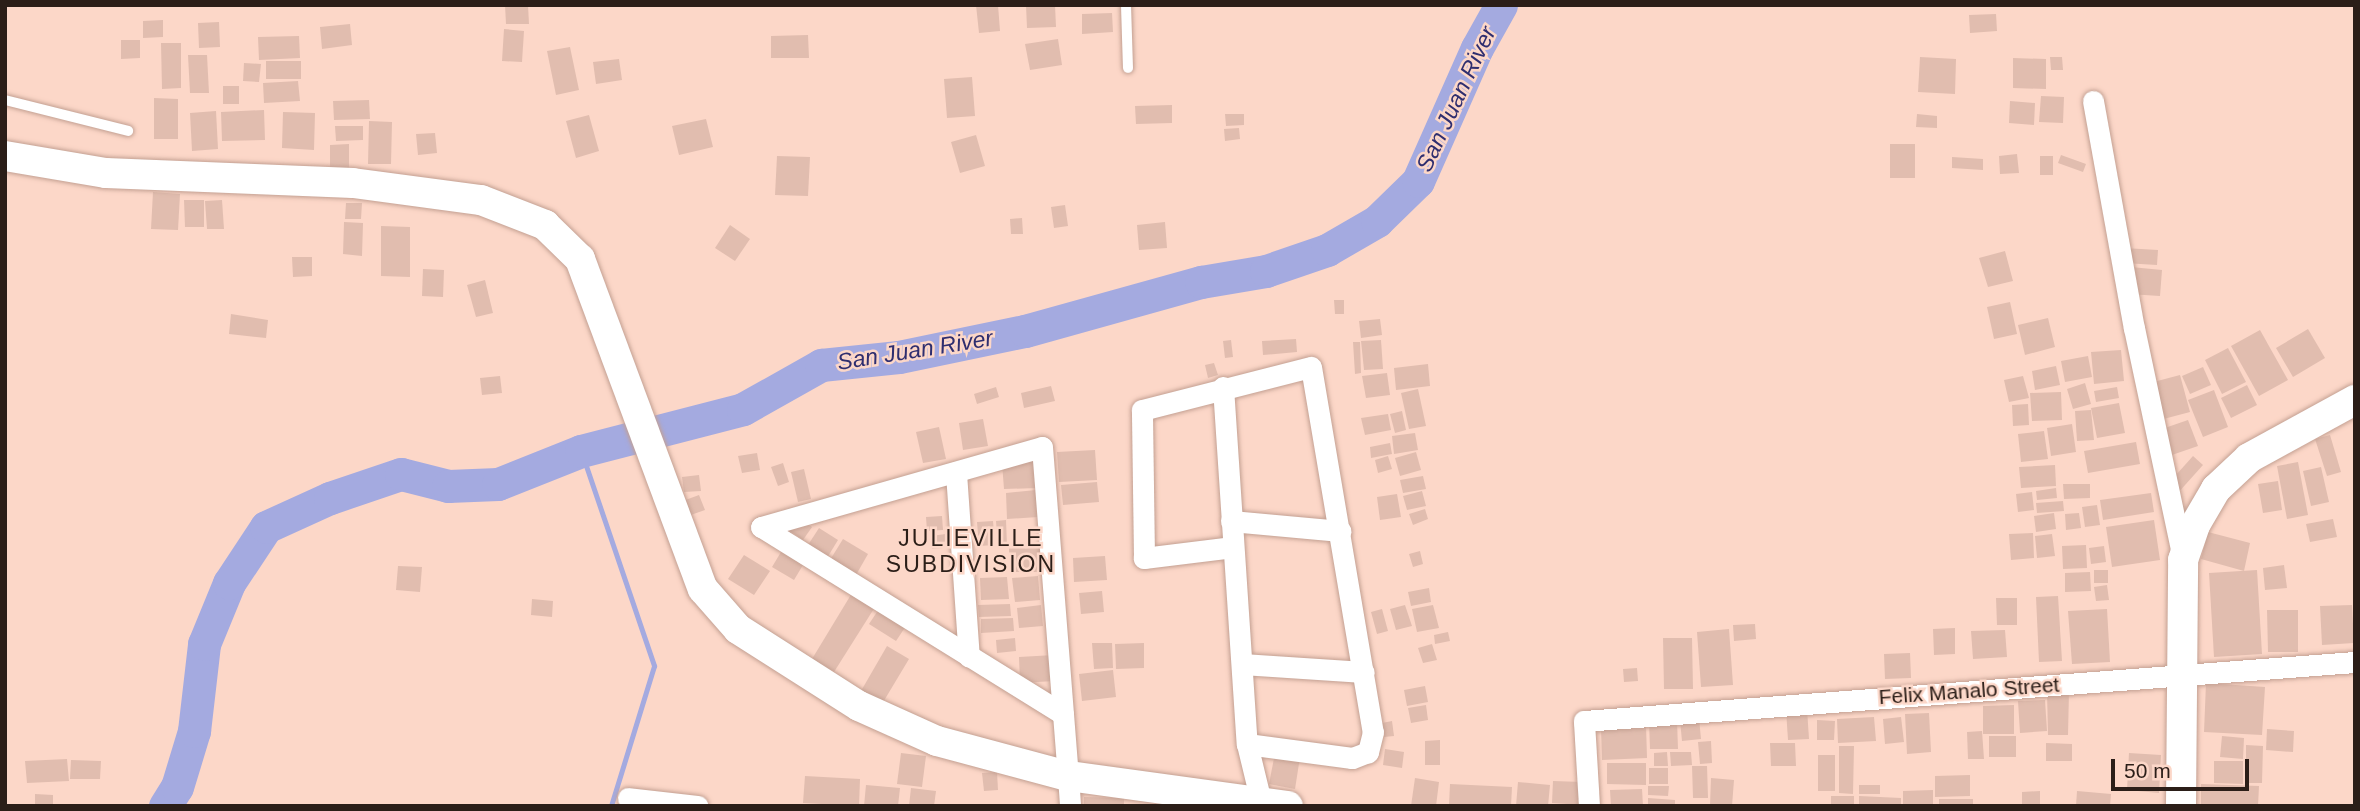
<!DOCTYPE html>
<style>
body{margin:0}
#map{position:relative;width:2360px;height:811px;overflow:hidden;background:#fcd7c8;font-family:Helvetica,sans-serif}
div>[style]{position:absolute}
.stream>*{height:5px;margin:-2.5px;padding:0 2.5px;transform-origin:2.5px;border-radius:2.5px;background:#a4aae0}
.river>*{height:33px;margin:-16.5px;padding:0 16.5px;transform-origin:16.5px;border-radius:16.5px;background:#a4aae0}
.building>*{inset:0;background:#e1bdaf}
.roads{filter:drop-shadow(0 0 2px #c3a092) drop-shadow(0 0 2px #c3a092)}
.lane>*{height:10px;margin:-5px;padding:0 5px;transform-origin:5px;border-radius:5px;background:#fff}
.street>*{height:21px;margin:-10.5px;padding:0 10.5px;transform-origin:10.5px;border-radius:10.5px;background:#fff}
.secondary>*{height:30px;margin:-15px;padding:0 15px;transform-origin:15px;border-radius:15px;background:#fff}
span{translate:-50% -50%;white-space:nowrap;text-align:center;line-height:1.15;-webkit-text-stroke:5px #fcd7c8;paint-order:stroke}
.street-label{font-size:21px;color:#2b1e18}
.water-label{font-size:23px;color:#2f2e6f;font-style:italic}
.neighbourhood-label{font-size:23px;color:#2b1e18;letter-spacing:2px}
.frame{position:absolute;inset:0;border:7px solid #2b1e18;pointer-events:none}
.scale{position:absolute;left:2111px;top:759px;width:138px;height:32px;box-sizing:border-box;border:4px solid #2b1e18;border-top:0;padding-left:9px;font-size:21px;line-height:24px;white-space:nowrap;color:#2b1e18;-webkit-text-stroke:5px #fcd7c8;paint-order:stroke}
</style>
<div id="map">
<div class="stream">
<div style="left:581px;top:451px;width:227px;rotate:71.2deg"></div>
<div style="left:654px;top:666px;width:146px;rotate:107.1deg"></div>
</div>
<div class="river">
<div style="left:165px;top:806px;width:22px;rotate:-58deg"></div>
<div style="left:177px;top:787px;width:59px;rotate:-73.1deg"></div>
<div style="left:194px;top:731px;width:88px;rotate:-83.4deg"></div>
<div style="left:204px;top:644px;width:66px;rotate:-67.7deg"></div>
<div style="left:229px;top:583px;width:67px;rotate:-56.5deg"></div>
<div style="left:266px;top:527px;width:70px;rotate:-24.4deg"></div>
<div style="left:330px;top:498px;width:75px;rotate:-18.7deg"></div>
<div style="left:401px;top:474px;width:49px;rotate:14.3deg"></div>
<div style="left:448px;top:486px;width:50px;rotate:-2.3deg"></div>
<div style="left:498px;top:484px;width:89px;rotate:-21.7deg"></div>
<div style="left:581px;top:451px;width:167px;rotate:-14.5deg"></div>
<div style="left:743px;top:409px;width:90px;rotate:-29.4deg"></div>
<div style="left:821px;top:365px;width:78px;rotate:-5.9deg"></div>
<div style="left:899px;top:357px;width:129px;rotate:-11.7deg"></div>
<div style="left:1025px;top:331px;width:183px;rotate:-15.6deg"></div>
<div style="left:1201px;top:282px;width:66px;rotate:-9.6deg"></div>
<div style="left:1266px;top:271px;width:65px;rotate:-19deg"></div>
<div style="left:1327px;top:250px;width:58px;rotate:-30.1deg"></div>
<div style="left:1377px;top:221px;width:57px;rotate:-44.3deg"></div>
<div style="left:1418px;top:181px;width:145px;rotate:-66.1deg"></div>
<div style="left:1477px;top:48px;width:49px;rotate:-60.8deg"></div>
</div>
<div class="building">
<div style="clip-path:polygon(505px 5px,528px 5px,529px 24px,506px 24px)"></div>
<div style="clip-path:polygon(976px 5px,998px 5px,1000px 31px,979px 33px)"></div>
<div style="clip-path:polygon(1026px 5px,1055px 5px,1056px 27px,1027px 28px)"></div>
<div style="clip-path:polygon(1112px 13px,1113px 32px,1082px 34px,1082px 14px)"></div>
<div style="clip-path:polygon(1996px 14px,1997px 31px,1970px 33px,1969px 15px)"></div>
<div style="clip-path:polygon(163px 20px,163px 37px,143px 38px,143px 21px)"></div>
<div style="clip-path:polygon(219px 22px,220px 47px,199px 48px,198px 23px)"></div>
<div style="clip-path:polygon(350px 24px,352px 45px,322px 49px,320px 27px)"></div>
<div style="clip-path:polygon(504px 29px,524px 31px,522px 62px,502px 61px)"></div>
<div style="clip-path:polygon(808px 35px,809px 58px,771px 58px,771px 36px)"></div>
<div style="clip-path:polygon(299px 36px,300px 58px,259px 60px,258px 37px)"></div>
<div style="clip-path:polygon(1058px 39px,1062px 65px,1030px 70px,1025px 44px)"></div>
<div style="clip-path:polygon(121px 40px,140px 40px,140px 58px,121px 59px)"></div>
<div style="clip-path:polygon(161px 43px,181px 43px,181px 88px,162px 89px)"></div>
<div style="clip-path:polygon(570px 47px,579px 90px,556px 95px,547px 51px)"></div>
<div style="clip-path:polygon(188px 55px,207px 55px,209px 93px,190px 93px)"></div>
<div style="clip-path:polygon(1920px 57px,1956px 59px,1955px 94px,1918px 92px)"></div>
<div style="clip-path:polygon(2050px 57px,2062px 57px,2063px 70px,2051px 70px)"></div>
<div style="clip-path:polygon(2013px 58px,2046px 59px,2046px 89px,2013px 88px)"></div>
<div style="clip-path:polygon(619px 59px,622px 80px,596px 84px,593px 62px)"></div>
<div style="clip-path:polygon(266px 61px,301px 61px,301px 79px,266px 79px)"></div>
<div style="clip-path:polygon(244px 63px,261px 64px,259px 82px,243px 81px)"></div>
<div style="clip-path:polygon(972px 77px,975px 116px,947px 118px,944px 79px)"></div>
<div style="clip-path:polygon(298px 81px,300px 101px,264px 103px,263px 83px)"></div>
<div style="clip-path:polygon(223px 86px,239px 86px,239px 104px,223px 104px)"></div>
<div style="clip-path:polygon(2041px 96px,2064px 97px,2063px 123px,2039px 122px)"></div>
<div style="clip-path:polygon(154px 98px,178px 99px,178px 139px,154px 139px)"></div>
<div style="clip-path:polygon(369px 100px,370px 119px,334px 120px,333px 101px)"></div>
<div style="clip-path:polygon(2010px 101px,2035px 103px,2034px 125px,2009px 123px)"></div>
<div style="clip-path:polygon(1172px 105px,1172px 123px,1136px 124px,1135px 106px)"></div>
<div style="clip-path:polygon(264px 110px,265px 140px,222px 141px,221px 112px)"></div>
<div style="clip-path:polygon(216px 111px,218px 149px,192px 151px,190px 113px)"></div>
<div style="clip-path:polygon(283px 112px,315px 113px,314px 150px,282px 148px)"></div>
<div style="clip-path:polygon(1225px 114px,1244px 114px,1244px 125px,1226px 126px)"></div>
<div style="clip-path:polygon(1917px 114px,1937px 116px,1937px 128px,1916px 127px)"></div>
<div style="clip-path:polygon(589px 115px,599px 151px,576px 158px,566px 121px)"></div>
<div style="clip-path:polygon(706px 119px,713px 147px,679px 155px,672px 126px)"></div>
<div style="clip-path:polygon(369px 121px,392px 122px,391px 164px,368px 164px)"></div>
<div style="clip-path:polygon(335px 126px,363px 126px,363px 140px,336px 141px)"></div>
<div style="clip-path:polygon(1239px 128px,1240px 139px,1225px 141px,1224px 129px)"></div>
<div style="clip-path:polygon(435px 133px,437px 153px,418px 155px,416px 134px)"></div>
<div style="clip-path:polygon(976px 135px,985px 166px,960px 173px,951px 142px)"></div>
<div style="clip-path:polygon(349px 144px,349px 171px,330px 172px,330px 145px)"></div>
<div style="clip-path:polygon(1890px 144px,1915px 144px,1915px 178px,1890px 178px)"></div>
<div style="clip-path:polygon(2017px 154px,2019px 173px,2000px 174px,1999px 156px)"></div>
<div style="clip-path:polygon(2061px 155px,2086px 164px,2083px 172px,2058px 163px)"></div>
<div style="clip-path:polygon(777px 156px,810px 157px,808px 196px,775px 195px)"></div>
<div style="clip-path:polygon(2040px 156px,2053px 156px,2053px 175px,2040px 175px)"></div>
<div style="clip-path:polygon(1952px 157px,1983px 159px,1983px 170px,1952px 168px)"></div>
<div style="clip-path:polygon(153px 192px,180px 194px,178px 230px,151px 229px)"></div>
<div style="clip-path:polygon(184px 200px,204px 200px,204px 227px,185px 227px)"></div>
<div style="clip-path:polygon(222px 200px,224px 229px,207px 229px,205px 201px)"></div>
<div style="clip-path:polygon(346px 203px,362px 203px,361px 219px,345px 219px)"></div>
<div style="clip-path:polygon(1065px 205px,1068px 226px,1054px 228px,1051px 207px)"></div>
<div style="clip-path:polygon(1022px 218px,1023px 234px,1011px 234px,1010px 219px)"></div>
<div style="clip-path:polygon(344px 222px,363px 223px,362px 256px,343px 254px)"></div>
<div style="clip-path:polygon(1165px 222px,1167px 248px,1139px 250px,1137px 225px)"></div>
<div style="clip-path:polygon(730px 225px,750px 239px,735px 261px,715px 248px)"></div>
<div style="clip-path:polygon(381px 226px,410px 227px,410px 277px,381px 276px)"></div>
<div style="clip-path:polygon(2124px 248px,2158px 250px,2157px 265px,2124px 263px)"></div>
<div style="clip-path:polygon(2005px 251px,2013px 281px,1988px 287px,1979px 258px)"></div>
<div style="clip-path:polygon(292px 257px,312px 257px,312px 276px,293px 277px)"></div>
<div style="clip-path:polygon(2131px 267px,2162px 270px,2160px 296px,2129px 294px)"></div>
<div style="clip-path:polygon(423px 269px,444px 270px,443px 297px,422px 296px)"></div>
<div style="clip-path:polygon(485px 280px,493px 313px,476px 317px,467px 285px)"></div>
<div style="clip-path:polygon(1334px 300px,1344px 300px,1344px 314px,1335px 314px)"></div>
<div style="clip-path:polygon(2010px 302px,2017px 334px,1994px 339px,1987px 307px)"></div>
<div style="clip-path:polygon(231px 314px,268px 320px,266px 338px,229px 334px)"></div>
<div style="clip-path:polygon(2048px 318px,2055px 347px,2025px 355px,2018px 325px)"></div>
<div style="clip-path:polygon(1380px 319px,1382px 335px,1361px 338px,1359px 321px)"></div>
<div style="clip-path:polygon(2308px 329px,2325px 358px,2293px 377px,2276px 348px)"></div>
<div style="clip-path:polygon(2260px 330px,2288px 380px,2259px 396px,2231px 346px)"></div>
<div style="clip-path:polygon(1296px 339px,1297px 352px,1263px 355px,1262px 341px)"></div>
<div style="clip-path:polygon(1231px 340px,1233px 357px,1225px 358px,1223px 341px)"></div>
<div style="clip-path:polygon(1381px 340px,1383px 369px,1364px 370px,1361px 341px)"></div>
<div style="clip-path:polygon(1353px 342px,1360px 342px,1361px 373px,1355px 374px)"></div>
<div style="clip-path:polygon(2228px 348px,2246px 382px,2222px 394px,2205px 360px)"></div>
<div style="clip-path:polygon(2121px 350px,2124px 381px,2094px 384px,2091px 352px)"></div>
<div style="clip-path:polygon(2088px 356px,2092px 377px,2065px 382px,2061px 361px)"></div>
<div style="clip-path:polygon(1214px 363px,1218px 375px,1208px 378px,1205px 365px)"></div>
<div style="clip-path:polygon(1428px 364px,1430px 386px,1396px 390px,1394px 368px)"></div>
<div style="clip-path:polygon(2056px 366px,2060px 385px,2035px 390px,2032px 371px)"></div>
<div style="clip-path:polygon(2203px 367px,2211px 385px,2190px 394px,2182px 376px)"></div>
<div style="clip-path:polygon(1387px 373px,1390px 395px,1366px 398px,1362px 376px)"></div>
<div style="clip-path:polygon(2180px 375px,2190px 412px,2156px 421px,2146px 384px)"></div>
<div style="clip-path:polygon(500px 376px,502px 393px,482px 395px,480px 378px)"></div>
<div style="clip-path:polygon(2023px 376px,2029px 398px,2009px 402px,2004px 380px)"></div>
<div style="clip-path:polygon(2085px 383px,2091px 404px,2073px 409px,2067px 389px)"></div>
<div style="clip-path:polygon(2247px 385px,2257px 405px,2231px 418px,2221px 398px)"></div>
<div style="clip-path:polygon(1051px 386px,1055px 401px,1024px 408px,1021px 393px)"></div>
<div style="clip-path:polygon(996px 387px,999px 397px,977px 404px,974px 394px)"></div>
<div style="clip-path:polygon(2117px 387px,2119px 398px,2096px 402px,2094px 391px)"></div>
<div style="clip-path:polygon(1418px 389px,1426px 426px,1409px 429px,1401px 393px)"></div>
<div style="clip-path:polygon(2214px 390px,2228px 427px,2203px 437px,2188px 400px)"></div>
<div style="clip-path:polygon(2061px 392px,2062px 420px,2032px 421px,2030px 393px)"></div>
<div style="clip-path:polygon(2119px 403px,2125px 433px,2097px 438px,2091px 408px)"></div>
<div style="clip-path:polygon(2028px 404px,2029px 425px,2013px 426px,2012px 405px)"></div>
<div style="clip-path:polygon(2091px 410px,2094px 440px,2077px 441px,2075px 411px)"></div>
<div style="clip-path:polygon(1402px 411px,1406px 430px,1395px 433px,1390px 414px)"></div>
<div style="clip-path:polygon(1388px 414px,1391px 430px,1365px 435px,1361px 418px)"></div>
<div style="clip-path:polygon(983px 419px,988px 446px,963px 450px,959px 423px)"></div>
<div style="clip-path:polygon(2188px 420px,2198px 446px,2169px 456px,2159px 430px)"></div>
<div style="clip-path:polygon(2072px 424px,2076px 452px,2051px 456px,2047px 428px)"></div>
<div style="clip-path:polygon(939px 427px,946px 459px,923px 463px,916px 432px)"></div>
<div style="clip-path:polygon(2044px 431px,2048px 459px,2021px 462px,2018px 434px)"></div>
<div style="clip-path:polygon(1415px 433px,1418px 450px,1394px 454px,1392px 436px)"></div>
<div style="clip-path:polygon(2330px 435px,2341px 472px,2327px 476px,2315px 439px)"></div>
<div style="clip-path:polygon(2136px 442px,2140px 464px,2088px 473px,2084px 451px)"></div>
<div style="clip-path:polygon(1390px 443px,1392px 454px,1371px 458px,1370px 447px)"></div>
<div style="clip-path:polygon(1095px 450px,1097px 480px,1059px 482px,1057px 452px)"></div>
<div style="clip-path:polygon(1416px 452px,1421px 470px,1400px 476px,1395px 458px)"></div>
<div style="clip-path:polygon(757px 453px,760px 470px,742px 473px,738px 456px)"></div>
<div style="clip-path:polygon(1388px 456px,1392px 469px,1378px 473px,1375px 460px)"></div>
<div style="clip-path:polygon(2193px 456px,2203px 465px,2177px 494px,2167px 485px)"></div>
<div style="clip-path:polygon(1035px 461px,1037px 488px,1004px 489px,1002px 463px)"></div>
<div style="clip-path:polygon(2298px 462px,2308px 515px,2287px 519px,2277px 466px)"></div>
<div style="clip-path:polygon(783px 463px,789px 482px,778px 486px,771px 467px)"></div>
<div style="clip-path:polygon(2055px 465px,2056px 486px,2021px 488px,2019px 467px)"></div>
<div style="clip-path:polygon(2321px 467px,2329px 502px,2311px 506px,2303px 471px)"></div>
<div style="clip-path:polygon(804px 469px,811px 499px,798px 502px,791px 472px)"></div>
<div style="clip-path:polygon(699px 475px,701px 491px,684px 492px,682px 477px)"></div>
<div style="clip-path:polygon(1423px 476px,1426px 489px,1403px 493px,1400px 480px)"></div>
<div style="clip-path:polygon(2278px 481px,2282px 510px,2263px 513px,2258px 484px)"></div>
<div style="clip-path:polygon(1097px 482px,1099px 502px,1063px 505px,1061px 485px)"></div>
<div style="clip-path:polygon(2063px 484px,2090px 484px,2090px 498px,2064px 499px)"></div>
<div style="clip-path:polygon(2056px 488px,2057px 498px,2037px 500px,2036px 491px)"></div>
<div style="clip-path:polygon(1036px 490px,1038px 517px,1007px 519px,1006px 493px)"></div>
<div style="clip-path:polygon(1422px 491px,1426px 506px,1407px 510px,1403px 496px)"></div>
<div style="clip-path:polygon(2032px 492px,2034px 510px,2018px 512px,2016px 494px)"></div>
<div style="clip-path:polygon(2151px 493px,2154px 512px,2103px 520px,2100px 500px)"></div>
<div style="clip-path:polygon(1397px 494px,1401px 517px,1380px 520px,1377px 497px)"></div>
<div style="clip-path:polygon(699px 495px,705px 510px,685px 517px,680px 502px)"></div>
<div style="clip-path:polygon(2063px 501px,2064px 511px,2037px 513px,2036px 503px)"></div>
<div style="clip-path:polygon(2097px 505px,2100px 525px,2085px 527px,2082px 507px)"></div>
<div style="clip-path:polygon(1425px 509px,1428px 519px,1413px 525px,1409px 514px)"></div>
<div style="clip-path:polygon(2054px 513px,2056px 529px,2036px 532px,2034px 516px)"></div>
<div style="clip-path:polygon(2079px 513px,2081px 528px,2066px 530px,2065px 514px)"></div>
<div style="clip-path:polygon(942px 516px,943px 530px,927px 531px,926px 517px)"></div>
<div style="clip-path:polygon(799px 518px,812px 527px,803px 540px,790px 531px)"></div>
<div style="clip-path:polygon(2333px 519px,2337px 537px,2310px 542px,2306px 524px)"></div>
<div style="clip-path:polygon(1006px 520px,1007px 546px,998px 547px,996px 521px)"></div>
<div style="clip-path:polygon(2154px 520px,2160px 560px,2112px 567px,2106px 527px)"></div>
<div style="clip-path:polygon(993px 521px,995px 545px,979px 546px,977px 522px)"></div>
<div style="clip-path:polygon(819px 528px,838px 540px,827px 558px,808px 545px)"></div>
<div style="clip-path:polygon(2208px 532px,2250px 543px,2244px 571px,2201px 559px)"></div>
<div style="clip-path:polygon(953px 533px,954px 547px,932px 549px,931px 536px)"></div>
<div style="clip-path:polygon(2033px 533px,2034px 558px,2011px 560px,2009px 534px)"></div>
<div style="clip-path:polygon(2052px 534px,2055px 556px,2037px 558px,2035px 536px)"></div>
<div style="clip-path:polygon(843px 539px,868px 554px,856px 575px,830px 560px)"></div>
<div style="clip-path:polygon(2086px 545px,2087px 568px,2063px 569px,2062px 546px)"></div>
<div style="clip-path:polygon(2104px 546px,2106px 562px,2091px 564px,2089px 548px)"></div>
<div style="clip-path:polygon(1043px 547px,1044px 572px,1009px 572px,1009px 548px)"></div>
<div style="clip-path:polygon(1420px 551px,1423px 564px,1413px 567px,1409px 554px)"></div>
<div style="clip-path:polygon(781px 552px,803px 565px,794px 580px,772px 567px)"></div>
<div style="clip-path:polygon(744px 555px,770px 571px,754px 595px,728px 579px)"></div>
<div style="clip-path:polygon(1105px 556px,1107px 580px,1074px 582px,1073px 558px)"></div>
<div style="clip-path:polygon(2284px 565px,2287px 588px,2265px 590px,2263px 568px)"></div>
<div style="clip-path:polygon(398px 566px,422px 567px,420px 592px,396px 590px)"></div>
<div style="clip-path:polygon(2094px 570px,2108px 570px,2108px 583px,2094px 583px)"></div>
<div style="clip-path:polygon(2257px 570px,2262px 654px,2214px 657px,2209px 573px)"></div>
<div style="clip-path:polygon(2090px 572px,2091px 591px,2065px 592px,2065px 573px)"></div>
<div style="clip-path:polygon(1038px 576px,1040px 600px,1015px 602px,1012px 578px)"></div>
<div style="clip-path:polygon(1007px 577px,1009px 599px,981px 600px,980px 578px)"></div>
<div style="clip-path:polygon(2107px 585px,2109px 600px,2096px 601px,2094px 587px)"></div>
<div style="clip-path:polygon(1429px 588px,1431px 602px,1411px 606px,1408px 592px)"></div>
<div style="clip-path:polygon(1102px 591px,1104px 612px,1081px 614px,1079px 593px)"></div>
<div style="clip-path:polygon(852px 593px,875px 607px,834px 672px,812px 659px)"></div>
<div style="clip-path:polygon(2058px 596px,2062px 661px,2039px 662px,2036px 597px)"></div>
<div style="clip-path:polygon(1996px 598px,2017px 598px,2017px 625px,1997px 625px)"></div>
<div style="clip-path:polygon(532px 599px,553px 601px,552px 617px,531px 615px)"></div>
<div style="clip-path:polygon(1010px 604px,1011px 616px,979px 617px,978px 605px)"></div>
<div style="clip-path:polygon(1041px 605px,1043px 626px,1019px 628px,1017px 608px)"></div>
<div style="clip-path:polygon(1405px 605px,1412px 626px,1396px 630px,1390px 609px)"></div>
<div style="clip-path:polygon(1433px 605px,1439px 628px,1417px 632px,1412px 609px)"></div>
<div style="clip-path:polygon(2352px 605px,2354px 643px,2322px 645px,2320px 606px)"></div>
<div style="clip-path:polygon(881px 606px,908px 623px,896px 641px,869px 624px)"></div>
<div style="clip-path:polygon(1382px 609px,1388px 631px,1377px 634px,1371px 612px)"></div>
<div style="clip-path:polygon(2107px 609px,2110px 662px,2072px 664px,2068px 611px)"></div>
<div style="clip-path:polygon(2267px 610px,2298px 610px,2298px 652px,2268px 652px)"></div>
<div style="clip-path:polygon(1013px 618px,1014px 631px,981px 633px,981px 619px)"></div>
<div style="clip-path:polygon(1755px 624px,1756px 639px,1734px 641px,1733px 625px)"></div>
<div style="clip-path:polygon(1955px 628px,1955px 654px,1934px 655px,1933px 629px)"></div>
<div style="clip-path:polygon(1729px 629px,1733px 685px,1701px 687px,1697px 632px)"></div>
<div style="clip-path:polygon(2005px 630px,2007px 657px,1973px 659px,1971px 631px)"></div>
<div style="clip-path:polygon(1448px 632px,1450px 641px,1435px 644px,1434px 635px)"></div>
<div style="clip-path:polygon(1015px 638px,1016px 651px,997px 653px,996px 640px)"></div>
<div style="clip-path:polygon(1663px 638px,1692px 638px,1693px 689px,1664px 689px)"></div>
<div style="clip-path:polygon(1092px 643px,1112px 643px,1113px 668px,1094px 669px)"></div>
<div style="clip-path:polygon(1144px 643px,1144px 668px,1116px 669px,1115px 644px)"></div>
<div style="clip-path:polygon(1432px 644px,1437px 660px,1423px 663px,1418px 648px)"></div>
<div style="clip-path:polygon(887px 646px,909px 659px,882px 704px,861px 691px)"></div>
<div style="clip-path:polygon(1910px 653px,1911px 678px,1885px 679px,1884px 654px)"></div>
<div style="clip-path:polygon(1054px 655px,1055px 681px,1020px 683px,1019px 657px)"></div>
<div style="clip-path:polygon(1637px 668px,1638px 681px,1624px 682px,1623px 669px)"></div>
<div style="clip-path:polygon(1113px 670px,1116px 697px,1082px 701px,1079px 674px)"></div>
<div style="clip-path:polygon(2206px 683px,2265px 687px,2262px 735px,2204px 732px)"></div>
<div style="clip-path:polygon(1425px 686px,1428px 702px,1407px 706px,1404px 690px)"></div>
<div style="clip-path:polygon(2047px 691px,2069px 691px,2068px 735px,2048px 735px)"></div>
<div style="clip-path:polygon(2045px 700px,2047px 731px,2020px 733px,2018px 701px)"></div>
<div style="clip-path:polygon(1426px 705px,1428px 720px,1411px 723px,1408px 708px)"></div>
<div style="clip-path:polygon(2014px 705px,2014px 734px,1983px 734px,1983px 706px)"></div>
<div style="clip-path:polygon(1807px 709px,1809px 739px,1788px 740px,1786px 710px)"></div>
<div style="clip-path:polygon(1929px 713px,1931px 752px,1907px 754px,1905px 714px)"></div>
<div style="clip-path:polygon(1874px 717px,1876px 741px,1838px 743px,1837px 719px)"></div>
<div style="clip-path:polygon(1901px 717px,1904px 742px,1885px 744px,1883px 719px)"></div>
<div style="clip-path:polygon(1699px 718px,1701px 739px,1682px 741px,1680px 720px)"></div>
<div style="clip-path:polygon(1677px 720px,1678px 749px,1650px 749px,1649px 721px)"></div>
<div style="clip-path:polygon(1817px 720px,1835px 721px,1834px 740px,1817px 740px)"></div>
<div style="clip-path:polygon(1392px 721px,1394px 736px,1384px 737px,1382px 723px)"></div>
<div style="clip-path:polygon(1646px 726px,1647px 758px,1602px 760px,1601px 728px)"></div>
<div style="clip-path:polygon(2267px 729px,2294px 731px,2293px 752px,2266px 750px)"></div>
<div style="clip-path:polygon(1982px 731px,1984px 759px,1968px 759px,1967px 732px)"></div>
<div style="clip-path:polygon(1989px 736px,2016px 736px,2016px 757px,1989px 757px)"></div>
<div style="clip-path:polygon(2222px 736px,2244px 738px,2243px 759px,2220px 757px)"></div>
<div style="clip-path:polygon(1440px 740px,1440px 765px,1425px 765px,1425px 741px)"></div>
<div style="clip-path:polygon(1711px 741px,1712px 763px,1700px 764px,1698px 742px)"></div>
<div style="clip-path:polygon(1770px 743px,1795px 743px,1796px 766px,1771px 766px)"></div>
<div style="clip-path:polygon(2046px 743px,2072px 744px,2072px 761px,2046px 761px)"></div>
<div style="clip-path:polygon(2246px 745px,2263px 746px,2262px 783px,2246px 783px)"></div>
<div style="clip-path:polygon(1839px 746px,1854px 746px,1853px 794px,1839px 793px)"></div>
<div style="clip-path:polygon(1385px 749px,1404px 752px,1402px 768px,1383px 765px)"></div>
<div style="clip-path:polygon(1667px 752px,1668px 766px,1654px 766px,1654px 753px)"></div>
<div style="clip-path:polygon(1670px 752px,1691px 752px,1692px 765px,1671px 766px)"></div>
<div style="clip-path:polygon(901px 753px,926px 756px,922px 787px,897px 784px)"></div>
<div style="clip-path:polygon(1275px 753px,1300px 757px,1295px 789px,1269px 784px)"></div>
<div style="clip-path:polygon(2129px 753px,2161px 755px,2159px 793px,2127px 790px)"></div>
<div style="clip-path:polygon(1818px 755px,1835px 755px,1835px 791px,1818px 791px)"></div>
<div style="clip-path:polygon(67px 759px,69px 781px,27px 783px,25px 761px)"></div>
<div style="clip-path:polygon(71px 760px,101px 761px,100px 779px,70px 779px)"></div>
<div style="clip-path:polygon(2214px 761px,2243px 761px,2243px 784px,2214px 783px)"></div>
<div style="clip-path:polygon(1607px 763px,1646px 763px,1646px 785px,1607px 784px)"></div>
<div style="clip-path:polygon(1692px 766px,1707px 766px,1708px 798px,1693px 798px)"></div>
<div style="clip-path:polygon(1649px 768px,1668px 768px,1668px 784px,1649px 784px)"></div>
<div style="clip-path:polygon(997px 772px,998px 790px,984px 791px,982px 773px)"></div>
<div style="clip-path:polygon(1970px 775px,1970px 796px,1935px 797px,1935px 776px)"></div>
<div style="clip-path:polygon(805px 776px,860px 779px,859px 806px,803px 803px)"></div>
<div style="clip-path:polygon(1415px 778px,1439px 782px,1436px 806px,1411px 806px)"></div>
<div style="clip-path:polygon(1711px 778px,1734px 780px,1732px 806px,1710px 806px)"></div>
<div style="clip-path:polygon(1553px 781px,1582px 782px,1582px 805px,1552px 803px)"></div>
<div style="clip-path:polygon(1518px 782px,1550px 785px,1548px 806px,1516px 806px)"></div>
<div style="clip-path:polygon(1450px 784px,1512px 787px,1511px 806px,1449px 806px)"></div>
<div style="clip-path:polygon(2201px 784px,2259px 786px,2258px 806px,2201px 806px)"></div>
<div style="clip-path:polygon(866px 785px,900px 788px,898px 806px,864px 806px)"></div>
<div style="clip-path:polygon(1859px 785px,1880px 785px,1880px 794px,1859px 794px)"></div>
<div style="clip-path:polygon(1648px 786px,1669px 786px,1668px 796px,1648px 795px)"></div>
<div style="clip-path:polygon(911px 788px,936px 791px,934px 806px,909px 806px)"></div>
<div style="clip-path:polygon(1642px 789px,1643px 806px,1611px 806px,1610px 790px)"></div>
<div style="clip-path:polygon(1933px 790px,1933px 806px,1903px 806px,1903px 791px)"></div>
<div style="clip-path:polygon(2040px 791px,2040px 804px,2022px 804px,2022px 792px)"></div>
<div style="clip-path:polygon(2077px 791px,2111px 794px,2110px 806px,2076px 806px)"></div>
<div style="clip-path:polygon(35px 794px,53px 795px,53px 806px,35px 806px)"></div>
<div style="clip-path:polygon(1831px 796px,1854px 796px,1854px 806px,1831px 806px)"></div>
<div style="clip-path:polygon(1859px 796px,1901px 798px,1901px 806px,1859px 806px)"></div>
<div style="clip-path:polygon(1084px 797px,1124px 798px,1124px 806px,1084px 806px)"></div>
<div style="clip-path:polygon(1648px 798px,1675px 800px,1675px 806px,1648px 806px)"></div>
<div style="clip-path:polygon(1939px 799px,1973px 799px,1973px 806px,1939px 806px)"></div>
</div>
<div class="roads">
<div class="lane">
<div style="left:1126px;top:5px;width:63px;rotate:88.2deg"></div>
<div style="left:5px;top:100px;width:127px;rotate:14.1deg"></div>
</div>
<div class="street">
<div style="left:2093px;top:101px;width:231px;rotate:79.8deg"></div>
<div style="left:2134px;top:328px;width:236px;rotate:78deg"></div>
<div style="left:1223px;top:387px;width:358px;rotate:86.2deg"></div>
<div style="left:1247px;top:744px;width:60px;rotate:76.4deg"></div>
<div style="left:956px;top:473px;width:184px;rotate:86deg"></div>
<div style="left:1231px;top:521px;width:110px;rotate:5.2deg"></div>
<div style="left:1233px;top:547px;width:90px;rotate:173deg"></div>
<div style="left:1144px;top:558px;width:148px;rotate:-90.8deg"></div>
<div style="left:1142px;top:410px;width:174px;rotate:-14.3deg"></div>
<div style="left:1311px;top:367px;width:370px;rotate:80.4deg"></div>
<div style="left:1373px;top:732px;width:21px;rotate:104deg"></div>
<div style="left:1368px;top:752px;width:17px;rotate:159deg"></div>
<div style="left:1352px;top:758px;width:106px;rotate:-172.4deg"></div>
<div style="left:1242px;top:664px;width:122px;rotate:3.8deg"></div>
<div style="left:1063px;top:714px;width:355px;rotate:-148.2deg"></div>
<div style="left:761px;top:527px;width:292px;rotate:-15.9deg"></div>
<div style="left:1042px;top:447px;width:330px;rotate:85.5deg"></div>
<div style="left:1068px;top:776px;width:30px;rotate:86deg"></div>
<div style="left:628px;top:798px;width:70px;rotate:6.5deg"></div>
<div style="left:1589px;top:806px;width:85px;rotate:-93.4deg"></div>
<div style="left:1584px;top:721px;width:773px;rotate:-4.38deg"></div>
</div>
<div class="secondary">
<div style="left:5px;top:156px;width:102px;rotate:9.6deg"></div>
<div style="left:106px;top:173px;width:247px;rotate:2.3deg"></div>
<div style="left:353px;top:183px;width:129px;rotate:7.6deg"></div>
<div style="left:481px;top:200px;width:69px;rotate:21.3deg"></div>
<div style="left:545px;top:225px;width:49px;rotate:44.2deg"></div>
<div style="left:580px;top:259px;width:352px;rotate:69.6deg"></div>
<div style="left:703px;top:589px;width:53px;rotate:48.8deg"></div>
<div style="left:738px;top:629px;width:143px;rotate:32.5deg"></div>
<div style="left:859px;top:706px;width:85px;rotate:24.2deg"></div>
<div style="left:937px;top:741px;width:136px;rotate:15deg"></div>
<div style="left:1068px;top:776px;width:222px;rotate:7.8deg"></div>
<div style="left:2181px;top:806px;width:246px;rotate:-89.5deg"></div>
<div style="left:2183px;top:560px;width:37px;rotate:-71deg"></div>
<div style="left:2195px;top:525px;width:42px;rotate:-59.7deg"></div>
<div style="left:2216px;top:489px;width:45px;rotate:-43.2deg"></div>
<div style="left:2249px;top:458px;width:121px;rotate:-28.7deg"></div>
</div>
</div>
<div class="street-label">
<span style="left:1969px;top:691px;rotate:-4deg">Felix Manalo Street</span>
</div>
<div class="water-label">
<span style="left:1456px;top:99px;rotate:-65deg">San Juan River</span>
<span style="left:915px;top:350px;rotate:-9deg">San Juan River</span>
</div>
<div class="neighbourhood-label">
<span style="left:971px;top:551px">JULIEVILLE<br>SUBDIVISION</span>
</div>
<div class="frame"></div>
<div class="scale">50 m</div>
</div>
